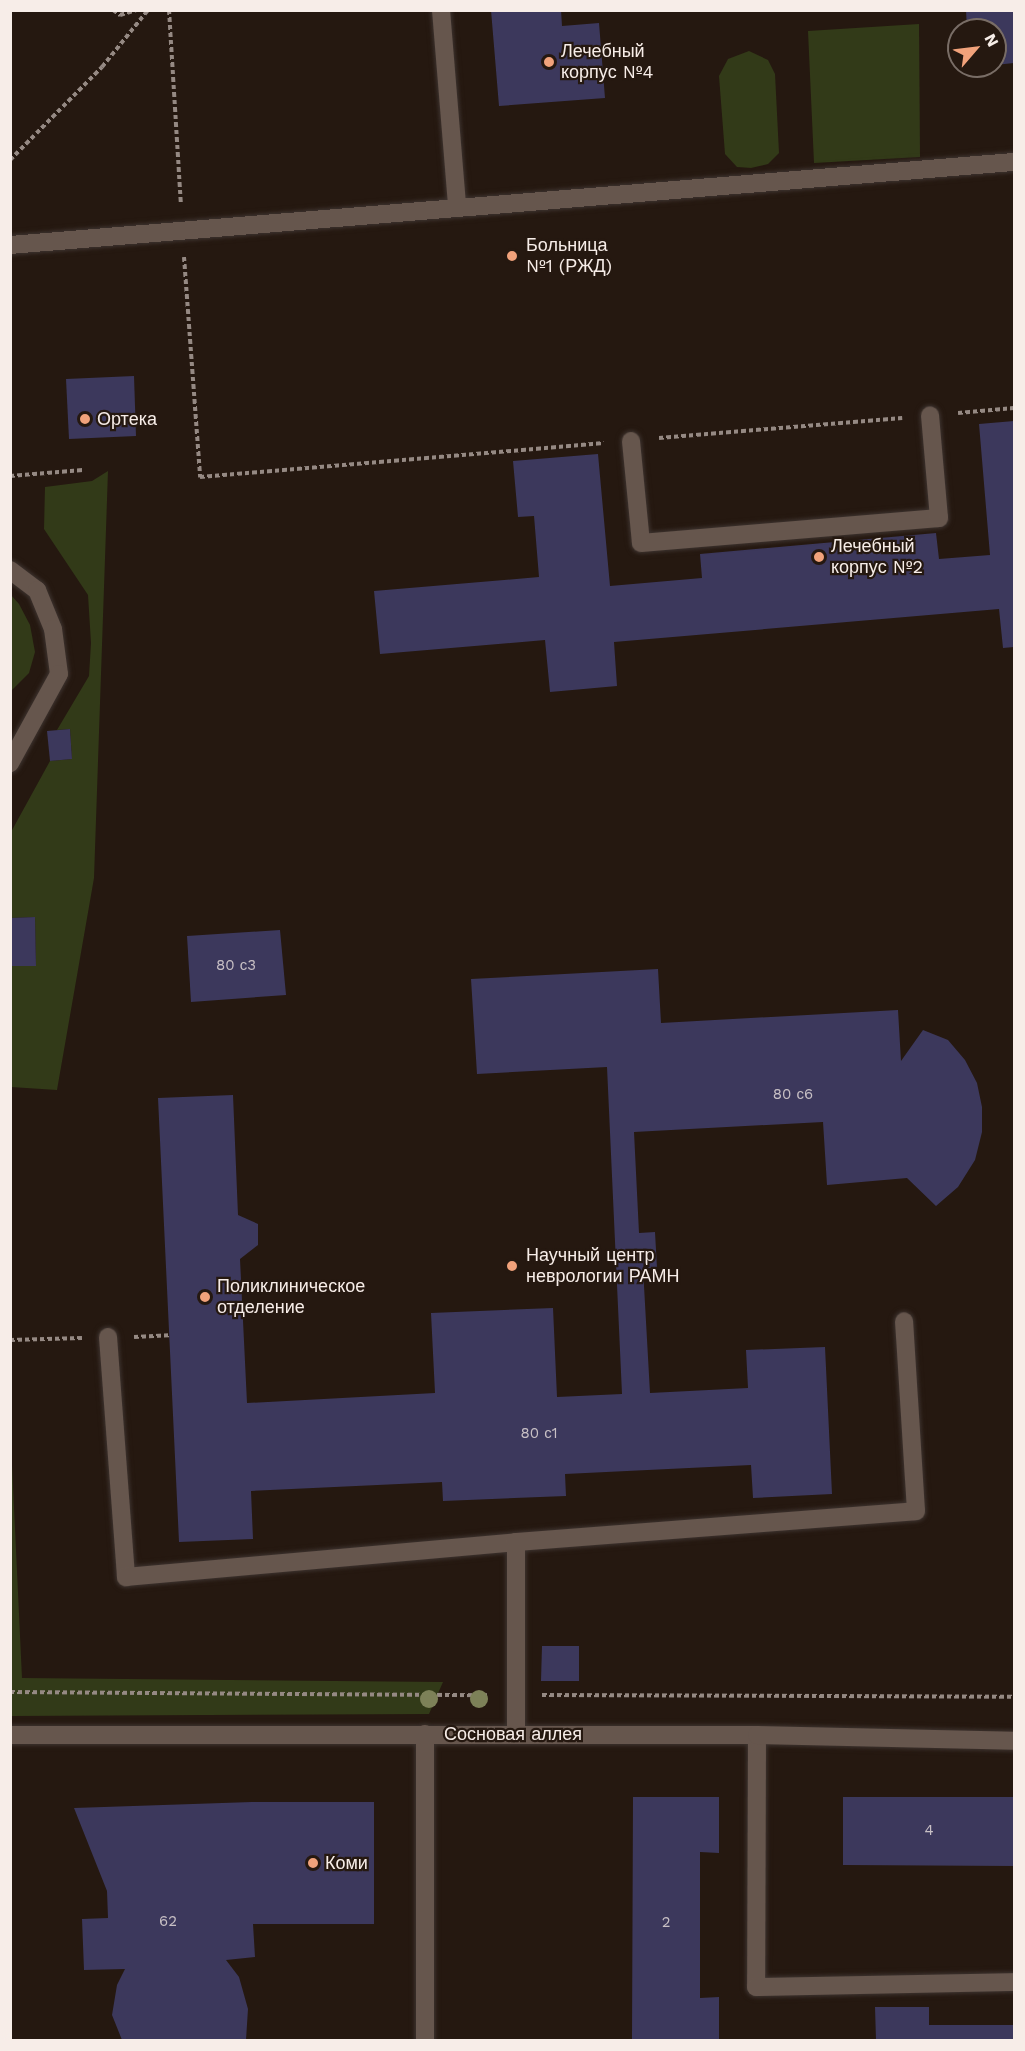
<!DOCTYPE html>
<meta charset="utf-8">
<style>
body{margin:0}
#map{position:relative;width:1025px;height:2051px;overflow:hidden;background:#251810;font-family:"Work Sans",sans-serif}
div>[style]{position:absolute}
.green>*{inset:0;background:#323a18}
.building>*{inset:0;background:#3c385c}
.path>*{height:4px;margin-top:-2px;transform-origin:0;background:repeating-linear-gradient(90deg,#958983 0 4.5px,transparent 0 7.5px)}
.roads{filter:drop-shadow(0 0 2px #3d332f) drop-shadow(0 0 2px #3d332f)}
.lane>*{height:18px;margin:-9px;padding:0 9px;transform-origin:9px;border-radius:9px;background:#66564d}
.street>*{height:18px;margin:-9px;padding:0 9px;transform-origin:9px;border-radius:9px;background:#66564d}
.trees>*{width:18px;height:18px;margin:-9px;border-radius:50%;background:#7d8158}
.dots>*{width:16px;height:16px;translate:-50% -50%;box-sizing:border-box;border:3px solid #251810;border-radius:50%}
span{translate:-50% -50%;white-space:nowrap;text-align:center;line-height:1.15;-webkit-text-stroke:4.5px #251810;paint-order:stroke}
.number-label{font-size:15px;color:#c8c0c5}
.number-label span{-webkit-text-stroke-width:0}
.poi-label{font-size:18px;color:#f7ede8}
.left{translate:0 -50%;text-align:left}
.street-label{font-size:18px;color:#f7ede8}
.frame{position:absolute;inset:0;border:12px solid #f7ede8;pointer-events:none}
.north{position:absolute;left:947px;top:18px;width:60px;height:60px;box-sizing:border-box;background:#251810;border:2px solid #796d66;border-radius:50%;rotate:62deg;font-size:16px;font-weight:700;line-height:24px;text-align:center;color:#f7ede8}
.north::after{content:'';display:block;margin:auto;width:21px;height:27px;background:#f1a27b;clip-path:polygon(50% 0,100% 100%,50% 72%,0 100%)}
</style>
<div id="map">
<div class="green">
<div style="clip-path:polygon(919px 24px,920px 157px,814px 163px,808px 31px)"></div>
<div style="clip-path:polygon(749px 51px,768px 60px,775px 74px,779px 153px,768px 164px,751px 168px,737px 167px,725px 154px,719px 76px,728px 59px)"></div>
<div style="clip-path:polygon(108px 471px,94px 878px,57px 1090px,11px 1087px,10px 966px,36px 965px,35px 917px,11px 918px,11px 832px,50px 761px,72px 759px,70px 729px,57px 730px,89px 676px,91px 643px,88px 595px,44px 529px,45px 487px,92px 481px)"></div>
<div style="clip-path:polygon(11px 595px,19px 604px,30px 625px,35px 652px,29px 673px,11px 691px)"></div>
<div style="clip-path:polygon(11px 1443px,22px 1678px,443px 1682px,429px 1714px,11px 1716px)"></div>
</div>
<div class="building">
<div style="clip-path:polygon(491px 10px,561px 10px,562px 26px,599px 23px,605px 98px,499px 106px)"></div>
<div style="clip-path:polygon(966px 10px,1014px 10px,1014px 63px,995px 65px,995px 30px,967px 30px)"></div>
<div style="clip-path:polygon(134px 376px,136px 436px,69px 439px,66px 379px)"></div>
<div style="clip-path:polygon(1014px 421px,1014px 647px,1003px 648px,999px 609px,614px 642px,617px 686px,550px 692px,545px 640px,380px 654px,374px 591px,539px 577px,534px 516px,518px 517px,513px 461px,598px 454px,610px 586px,702px 578px,700px 554px,936px 533px,939px 559px,990px 555px,979px 424px)"></div>
<div style="clip-path:polygon(70px 729px,72px 759px,50px 761px,47px 731px)"></div>
<div style="clip-path:polygon(35px 917px,36px 966px,10px 966px,10px 918px)"></div>
<div style="clip-path:polygon(280px 930px,286px 995px,191px 1002px,187px 936px)"></div>
<div style="clip-path:polygon(658px 969px,661px 1023px,898px 1010px,901px 1061px,923px 1030px,948px 1040px,965px 1060px,977px 1083px,982px 1107px,982px 1132px,975px 1160px,958px 1187px,936px 1206px,907px 1178px,827px 1185px,823px 1122px,634px 1132px,639px 1233px,655px 1232px,657px 1268px,643px 1268px,650px 1393px,748px 1388px,746px 1350px,825px 1347px,832px 1494px,753px 1498px,751px 1465px,565px 1474px,566px 1496px,443px 1501px,442px 1482px,251px 1491px,253px 1539px,179px 1542px,158px 1098px,233px 1095px,238px 1215px,258px 1224px,258px 1245px,240px 1259px,247px 1403px,435px 1393px,431px 1313px,553px 1308px,557px 1397px,622px 1394px,607px 1067px,477px 1074px,471px 979px)"></div>
<div style="clip-path:polygon(542px 1646px,579px 1646px,579px 1681px,541px 1681px)"></div>
<div style="clip-path:polygon(633px 1797px,719px 1797px,719px 1853px,700px 1852px,700px 1998px,719px 1997px,719px 2040px,632px 2040px)"></div>
<div style="clip-path:polygon(843px 1797px,1014px 1797px,1014px 1866px,843px 1865px)"></div>
<div style="clip-path:polygon(252px 1802px,374px 1802px,374px 1924px,253px 1924px,255px 1957px,226px 1960px,239px 1977px,248px 2009px,246px 2040px,122px 2040px,112px 2015px,117px 1985px,125px 1969px,84px 1970px,82px 1919px,108px 1918px,107px 1891px,74px 1808px)"></div>
<div style="clip-path:polygon(875px 2007px,929px 2007px,929px 2025px,1014px 2025px,1014px 2040px,876px 2040px)"></div>
</div>
<div class="path">
<div style="left:113px;top:10px;width:9px;rotate:36deg"></div>
<div style="left:120px;top:15px;width:17px;rotate:-17deg"></div>
<div style="left:169px;top:10px;width:194px;rotate:86.5deg"></div>
<div style="left:10px;top:160px;width:131px;rotate:-45.3deg"></div>
<div style="left:102px;top:67px;width:73px;rotate:-51.1deg"></div>
<div style="left:184px;top:257px;width:221px;rotate:85.8deg"></div>
<div style="left:200px;top:477px;width:405px;rotate:-4.8deg"></div>
<div style="left:958px;top:413px;width:56px;rotate:-5.1deg"></div>
<div style="left:659px;top:438px;width:244px;rotate:-4.7deg"></div>
<div style="left:10px;top:476px;width:73px;rotate:-4.7deg"></div>
<div style="left:134px;top:1337px;width:35px;rotate:-3deg"></div>
<div style="left:10px;top:1340px;width:72px;rotate:-1.6deg"></div>
<div style="left:10px;top:1692px;width:480px;rotate:0.4deg"></div>
<div style="left:542px;top:1695px;width:472px;rotate:0.2deg"></div>
</div>
<div class="roads">
<div class="lane">
<div style="left:441px;top:10px;width:197px;rotate:85.3deg"></div>
<div style="left:10px;top:245px;width:1007px;rotate:-4.73deg"></div>
<div style="left:631px;top:441px;width:102px;rotate:84.4deg"></div>
<div style="left:641px;top:543px;width:299px;rotate:-4.8deg"></div>
<div style="left:939px;top:518px;width:103px;rotate:-95deg"></div>
<div style="left:10px;top:570px;width:34px;rotate:37deg"></div>
<div style="left:37px;top:590px;width:42px;rotate:67.7deg"></div>
<div style="left:53px;top:629px;width:45px;rotate:82.4deg"></div>
<div style="left:59px;top:674px;width:102px;rotate:118.8deg"></div>
<div style="left:108px;top:1337px;width:241px;rotate:85.7deg"></div>
<div style="left:126px;top:1577px;width:392px;rotate:-5.1deg"></div>
<div style="left:516px;top:1542px;width:401px;rotate:-4.4deg"></div>
<div style="left:916px;top:1511px;width:190px;rotate:-93.6deg"></div>
<div style="left:516px;top:1734px;width:192px;rotate:-90deg"></div>
<div style="left:757px;top:1735px;width:252px;rotate:90.2deg"></div>
<div style="left:756px;top:1987px;width:258px;rotate:-1.1deg"></div>
<div style="left:425px;top:2040px;width:306px;rotate:-90deg"></div>
</div>
<div class="street">
<div style="left:10px;top:1735px;width:747px"></div>
<div style="left:757px;top:1735px;width:257px;rotate:1.3deg"></div>
</div>
</div>
<div class="trees">
<div style="left:429px;top:1699px"></div>
<div style="left:479px;top:1699px"></div>
</div>
<div class="dots">
<div style="left:549px;top:62px;background:#f1a27b"></div>
<div style="left:512px;top:256px;background:#f1a27b"></div>
<div style="left:85px;top:419px;background:#f1a27b"></div>
<div style="left:819px;top:557px;background:#f1a27b"></div>
<div style="left:512px;top:1266px;background:#f1a27b"></div>
<div style="left:205px;top:1297px;background:#f1a27b"></div>
<div style="left:313px;top:1863px;background:#f1a27b"></div>
</div>
<div class="number-label">
<span style="left:236px;top:966px">80 с3</span>
<span style="left:793px;top:1095px">80 с6</span>
<span style="left:539px;top:1434px">80 с1</span>
<span style="left:929px;top:1831px">4</span>
<span style="left:168px;top:1922px">62</span>
<span style="left:666px;top:1923px">2</span>
</div>
<div class="poi-label">
<span class="left" style="left:561px;top:62px">Лечебный<br>корпус №4</span>
<span class="left" style="left:526px;top:256px">Больница<br>№1 (РЖД)</span>
<span class="left" style="left:97px;top:419px">Ортека</span>
<span class="left" style="left:831px;top:557px">Лечебный<br>корпус №2</span>
<span class="left" style="left:526px;top:1266px">Научный центр<br>неврологии РАМН</span>
<span class="left" style="left:217px;top:1297px">Поликлиническое<br>отделение</span>
<span class="left" style="left:325px;top:1863px">Коми</span>
</div>
<div class="street-label">
<span style="left:513px;top:1734px">Сосновая аллея</span>
</div>
<div class="frame"></div>
<div class="north">N</div>
</div>
